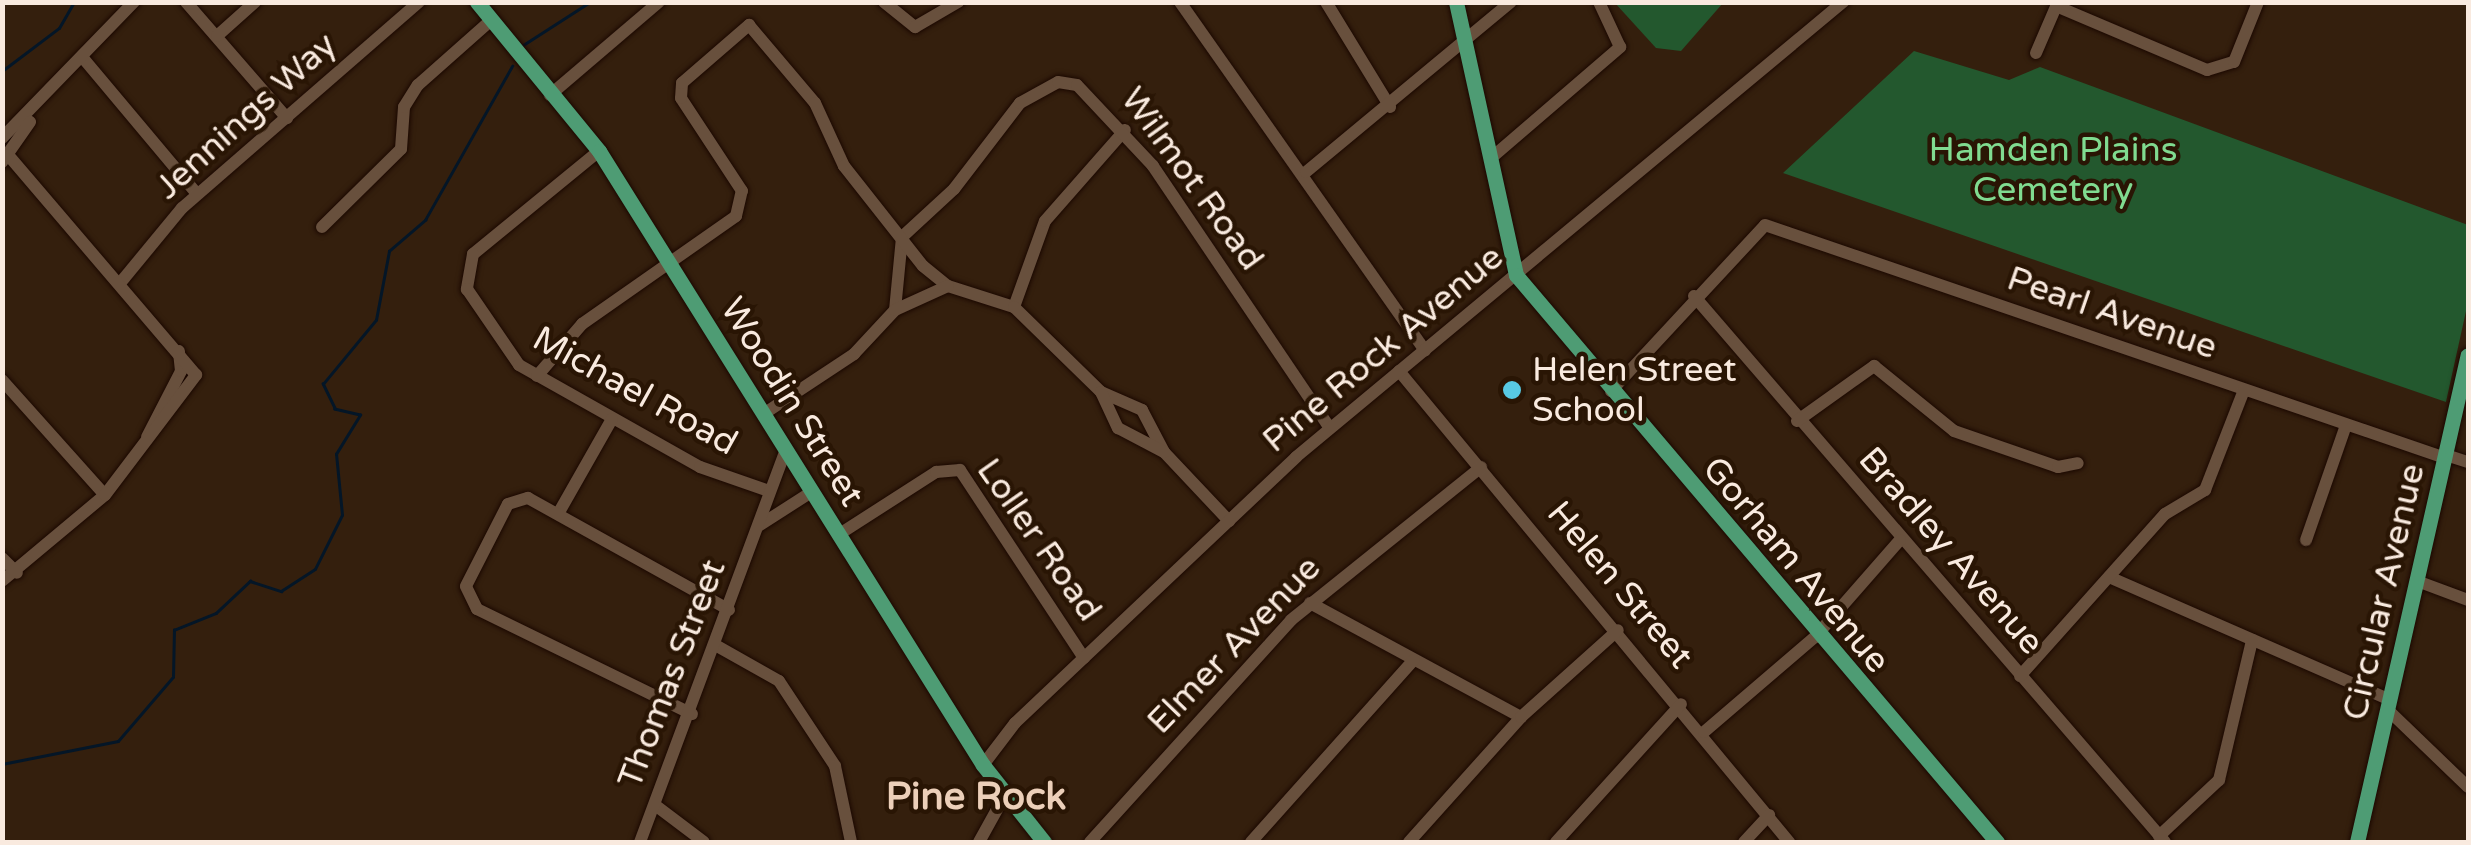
<!DOCTYPE html>
<style>
body{margin:0}
#map{position:relative;width:2471px;height:845px;overflow:hidden;background:#341f0d;font-family:"Varela Round",sans-serif}
div>[style]{position:absolute}
.green>*{inset:0;background:#23582e}
.stream>*{height:2.5px;margin:-1.25px;padding:0 1.25px;transform-origin:1.25px;border-radius:1.25px;background:#041627}
.roads{filter:drop-shadow(0 0 2px #1b0800) drop-shadow(0 0 2px #1b0800)}
.minor>*{height:12px;margin:-6px;padding:0 6px;transform-origin:6px;border-radius:6px;background:#68503d}
.major>*{height:15px;margin:-7.5px;padding:0 7.5px;transform-origin:7.5px;border-radius:7.5px;background:#4e9c74}
.dots>*{width:28px;height:28px;translate:-50% -50%;box-sizing:border-box;border:5px solid #291504;border-radius:50%}
span{translate:-50% -50%;white-space:nowrap;text-align:center;line-height:1.15;-webkit-text-stroke:9px #291504;paint-order:stroke}
.street-label{font-size:35px;color:#f9eadf}
.park-label{font-size:35px;color:#80db90}
.poi-label{font-size:35px;color:#f9eadf}
.left{translate:0 -50%;text-align:left}
.neighbourhood-label{font-size:38px;color:#eccfb9;font-weight:700}
.frame{position:absolute;inset:0;border:5px solid #f9eadf;pointer-events:none}
</style>
<div id="map">
<div class="green">
<div style="clip-path:polygon(1615px 3px,1723px 3px,1681px 51px,1656px 48px)"></div>
<div style="clip-path:polygon(1914px 51px,2009px 80px,2040px 67px,2468px 225px,2468px 302px,2446px 402px,1783px 173px)"></div>
</div>
<div class="stream">
<div style="left:520px;top:47px;width:83px;rotate:-32.7deg"></div>
<div style="left:2px;top:71px;width:71px;rotate:-37deg"></div>
<div style="left:59px;top:28px;width:30px;rotate:-60deg"></div>
<div style="left:2px;top:764px;width:118px;rotate:-11.2deg"></div>
<div style="left:118px;top:741px;width:84px;rotate:-49.3deg"></div>
<div style="left:173px;top:677px;width:47px;rotate:-88.8deg"></div>
<div style="left:174px;top:630px;width:45px;rotate:-22deg"></div>
<div style="left:216px;top:613px;width:47px;rotate:-43.3deg"></div>
<div style="left:250px;top:581px;width:33px;rotate:18deg"></div>
<div style="left:281px;top:591px;width:40px;rotate:-32.9deg"></div>
<div style="left:315px;top:569px;width:60px;rotate:-63.4deg"></div>
<div style="left:342px;top:515px;width:61px;rotate:-95.6deg"></div>
<div style="left:336px;top:454px;width:46px;rotate:-58.4deg"></div>
<div style="left:360px;top:415px;width:26px;rotate:-167deg"></div>
<div style="left:335px;top:409px;width:28px;rotate:-116deg"></div>
<div style="left:323px;top:384px;width:83px;rotate:-50.4deg"></div>
<div style="left:376px;top:320px;width:70px;rotate:-79.3deg"></div>
<div style="left:389px;top:251px;width:48px;rotate:-40.7deg"></div>
<div style="left:425px;top:220px;width:177px;rotate:-60.5deg"></div>
</div>
<div class="roads">
<div class="minor">
<div style="left:186px;top:2px;width:154px;rotate:49deg"></div>
<div style="left:884px;top:2px;width:40px;rotate:39deg"></div>
<div style="left:915px;top:27px;width:50px;rotate:-30.2deg"></div>
<div style="left:1180px;top:2px;width:426px;rotate:54.9deg"></div>
<div style="left:1326px;top:2px;width:123px;rotate:58.6deg"></div>
<div style="left:2056px;top:6px;width:164px;rotate:23deg"></div>
<div style="left:2207px;top:70px;width:28px;rotate:-17deg"></div>
<div style="left:2234px;top:62px;width:65px;rotate:-68.2deg"></div>
<div style="left:217px;top:36px;width:51px;rotate:-41.8deg"></div>
<div style="left:2036px;top:53px;width:56px;rotate:-66.7deg"></div>
<div style="left:83px;top:58px;width:177px;rotate:50deg"></div>
<div style="left:550px;top:95px;width:143px;rotate:-40.5deg"></div>
<div style="left:2px;top:138px;width:190px;rotate:-45.9deg"></div>
<div style="left:599px;top:151px;width:163px;rotate:140.7deg"></div>
<div style="left:473px;top:254px;width:36px;rotate:100deg"></div>
<div style="left:467px;top:289px;width:92px;rotate:55.6deg"></div>
<div style="left:519px;top:365px;width:208px;rotate:29.4deg"></div>
<div style="left:700px;top:467px;width:73px;rotate:19.2deg"></div>
<div style="left:1490px;top:159px;width:172px;rotate:-40.7deg"></div>
<div style="left:1620px;top:47px;width:50px;rotate:-115deg"></div>
<div style="left:2px;top:162px;width:49px;rotate:-55deg"></div>
<div style="left:1306px;top:172px;width:266px;rotate:-39.7deg"></div>
<div style="left:322px;top:227px;width:111px;rotate:-44.6deg"></div>
<div style="left:401px;top:149px;width:42px;rotate:-85.9deg"></div>
<div style="left:404px;top:107px;width:26px;rotate:-58deg"></div>
<div style="left:418px;top:85px;width:95px;rotate:-41.6deg"></div>
<div style="left:121px;top:282px;width:96px;rotate:-50.5deg"></div>
<div style="left:182px;top:208px;width:314px;rotate:-41deg"></div>
<div style="left:1694px;top:296px;width:721px;rotate:49.22deg"></div>
<div style="left:1014px;top:307px;width:91px;rotate:-70.2deg"></div>
<div style="left:1045px;top:221px;width:121px;rotate:-48.7deg"></div>
<div style="left:895px;top:310px;width:73px;rotate:-84.5deg"></div>
<div style="left:902px;top:237px;width:71px;rotate:-42.7deg"></div>
<div style="left:954px;top:189px;width:108px;rotate:-52.5deg"></div>
<div style="left:1020px;top:103px;width:43px;rotate:-28.9deg"></div>
<div style="left:1058px;top:82px;width:19px;rotate:9deg"></div>
<div style="left:1077px;top:85px;width:111px;rotate:46.8deg"></div>
<div style="left:1153px;top:166px;width:316px;rotate:56deg"></div>
<div style="left:1399px;top:371px;width:612px;rotate:50.37deg"></div>
<div style="left:537px;top:376px;width:69px;rotate:-49.1deg"></div>
<div style="left:582px;top:324px;width:188px;rotate:-35deg"></div>
<div style="left:736px;top:216px;width:26px;rotate:-77deg"></div>
<div style="left:742px;top:191px;width:111px;rotate:-123.3deg"></div>
<div style="left:681px;top:98px;width:15px;rotate:-86deg"></div>
<div style="left:682px;top:83px;width:89px;rotate:-40.9deg"></div>
<div style="left:749px;top:25px;width:102px;rotate:49.8deg"></div>
<div style="left:815px;top:103px;width:69px;rotate:65.3deg"></div>
<div style="left:844px;top:166px;width:127px;rotate:51.7deg"></div>
<div style="left:923px;top:266px;width:32px;rotate:39deg"></div>
<div style="left:948px;top:286px;width:69px;rotate:17.7deg"></div>
<div style="left:1014px;top:307px;width:122px;rotate:44.3deg"></div>
<div style="left:1101px;top:392px;width:45px;rotate:23.7deg"></div>
<div style="left:1142px;top:410px;width:47px;rotate:62.4deg"></div>
<div style="left:1164px;top:452px;width:95px;rotate:46.7deg"></div>
<div style="left:2px;top:380px;width:154px;rotate:48.2deg"></div>
<div style="left:1611px;top:391px;width:226px;rotate:-47.1deg"></div>
<div style="left:1765px;top:225px;width:719px;rotate:18.91deg"></div>
<div style="left:1101px;top:392px;width:40px;rotate:65deg"></div>
<div style="left:1118px;top:428px;width:52px;rotate:27.6deg"></div>
<div style="left:765px;top:413px;width:107px;rotate:-33.5deg"></div>
<div style="left:854px;top:354px;width:60px;rotate:-47deg"></div>
<div style="left:895px;top:310px;width:58px;rotate:-24.4deg"></div>
<div style="left:1797px;top:421px;width:95px;rotate:-35.5deg"></div>
<div style="left:1874px;top:366px;width:103px;rotate:39.1deg"></div>
<div style="left:1954px;top:431px;width:110px;rotate:19.1deg"></div>
<div style="left:2058px;top:467px;width:20px;rotate:-11deg"></div>
<div style="left:147px;top:437px;width:74px;rotate:-62.7deg"></div>
<div style="left:181px;top:371px;width:20px;rotate:-96deg"></div>
<div style="left:2446px;top:455px;width:23px;rotate:18deg"></div>
<div style="left:558px;top:514px;width:109px;rotate:-60.4deg"></div>
<div style="left:760px;top:525px;width:63px;rotate:-32.7deg"></div>
<div style="left:838px;top:535px;width:117px;rotate:-32.7deg"></div>
<div style="left:936px;top:472px;width:24px;rotate:-5deg"></div>
<div style="left:960px;top:470px;width:225px;rotate:56.6deg"></div>
<div style="left:2306px;top:540px;width:122px;rotate:-70.8deg"></div>
<div style="left:2px;top:558px;width:21px;rotate:45deg"></div>
<div style="left:2109px;top:577px;width:307px;rotate:23.6deg"></div>
<div style="left:2px;top:581px;width:134px;rotate:-39.9deg"></div>
<div style="left:105px;top:495px;width:151px;rotate:-52.8deg"></div>
<div style="left:196px;top:375px;width:289px;rotate:-130.5deg"></div>
<div style="left:2417px;top:581px;width:54px;rotate:20.4deg"></div>
<div style="left:1310px;top:603px;width:240px;rotate:28.4deg"></div>
<div style="left:717px;top:646px;width:71px;rotate:29.4deg"></div>
<div style="left:779px;top:681px;width:102px;rotate:56.6deg"></div>
<div style="left:835px;top:766px;width:78px;rotate:78.1deg"></div>
<div style="left:2020px;top:676px;width:217px;rotate:-48.2deg"></div>
<div style="left:2165px;top:514px;width:47px;rotate:-31deg"></div>
<div style="left:2205px;top:490px;width:107px;rotate:-68.7deg"></div>
<div style="left:2388px;top:710px;width:111px;rotate:43.9deg"></div>
<div style="left:692px;top:714px;width:239px;rotate:-154deg"></div>
<div style="left:477px;top:609px;width:25px;rotate:-116deg"></div>
<div style="left:466px;top:586px;width:92px;rotate:-62.9deg"></div>
<div style="left:508px;top:504px;width:21px;rotate:-17deg"></div>
<div style="left:528px;top:498px;width:230px;rotate:29.1deg"></div>
<div style="left:1704px;top:732px;width:146px;rotate:-40.6deg"></div>
<div style="left:1815px;top:637px;width:129px;rotate:-48.8deg"></div>
<div style="left:983px;top:765px;width:53px;rotate:-52.7deg"></div>
<div style="left:1015px;top:723px;width:387px;rotate:-43.4deg"></div>
<div style="left:1296px;top:457px;width:712px;rotate:-39.75deg"></div>
<div style="left:655px;top:805px;width:61px;rotate:37.1deg"></div>
<div style="left:2159px;top:836px;width:82px;rotate:-43deg"></div>
<div style="left:2219px;top:780px;width:144px;rotate:-76.7deg"></div>
<div style="left:640px;top:842px;width:419px;rotate:-69.6deg"></div>
<div style="left:979px;top:842px;width:54px;rotate:-61deg"></div>
<div style="left:1090px;top:842px;width:299px;rotate:-47.8deg"></div>
<div style="left:1291px;top:620px;width:244px;rotate:-38.8deg"></div>
<div style="left:1251px;top:842px;width:244px;rotate:-48.2deg"></div>
<div style="left:1409px;top:842px;width:168px;rotate:-48.1deg"></div>
<div style="left:1521px;top:717px;width:130px;rotate:-41.9deg"></div>
<div style="left:1556px;top:842px;width:186px;rotate:-47.8deg"></div>
<div style="left:1744px;top:842px;width:37px;rotate:-47deg"></div>
</div>
<div class="major">
<div style="left:477px;top:2px;width:193px;rotate:50.7deg"></div>
<div style="left:599px;top:151px;width:724px;rotate:57.98deg"></div>
<div style="left:983px;top:765px;width:98px;rotate:51.6deg"></div>
<div style="left:1456px;top:2px;width:280px;rotate:77.6deg"></div>
<div style="left:1516px;top:275px;width:744px;rotate:49.69deg"></div>
<div style="left:2357px;top:842px;width:499px;rotate:-77.2deg"></div>
</div>
</div>
<div class="dots">
<div style="left:1512px;top:390px;background:#58c9e3"></div>
</div>
<div class="street-label">
<span style="left:246px;top:116px;rotate:-42deg">Jennings Way</span>
<span style="left:1192px;top:179px;rotate:54deg">Wilmot Road</span>
<span style="left:2112px;top:313px;rotate:19deg">Pearl Avenue</span>
<span style="left:1383px;top:349px;rotate:-40deg">Pine Rock Avenue</span>
<span style="left:635px;top:391px;rotate:29deg">Michael Road</span>
<span style="left:792px;top:402px;rotate:58deg">Woodin Street</span>
<span style="left:1039px;top:540px;rotate:55deg">Loller Road</span>
<span style="left:1951px;top:551px;rotate:49deg">Bradley Avenue</span>
<span style="left:1796px;top:565px;rotate:50deg">Gorham Avenue</span>
<span style="left:1620px;top:585px;rotate:50deg">Helen Street</span>
<span style="left:2384px;top:592px;rotate:-77deg">Circular Avenue</span>
<span style="left:1234px;top:645px;rotate:-46deg">Elmer Avenue</span>
<span style="left:672px;top:674px;rotate:-69deg">Thomas Street</span>
</div>
<div class="park-label">
<span style="left:2053px;top:170px">Hamden Plains<br>Cemetery</span>
</div>
<div class="poi-label">
<span class="left" style="left:1532px;top:390px">Helen Street<br>School</span>
</div>
<div class="neighbourhood-label">
<span style="left:976px;top:798px">Pine Rock</span>
</div>
<div class="frame"></div>
</div>
